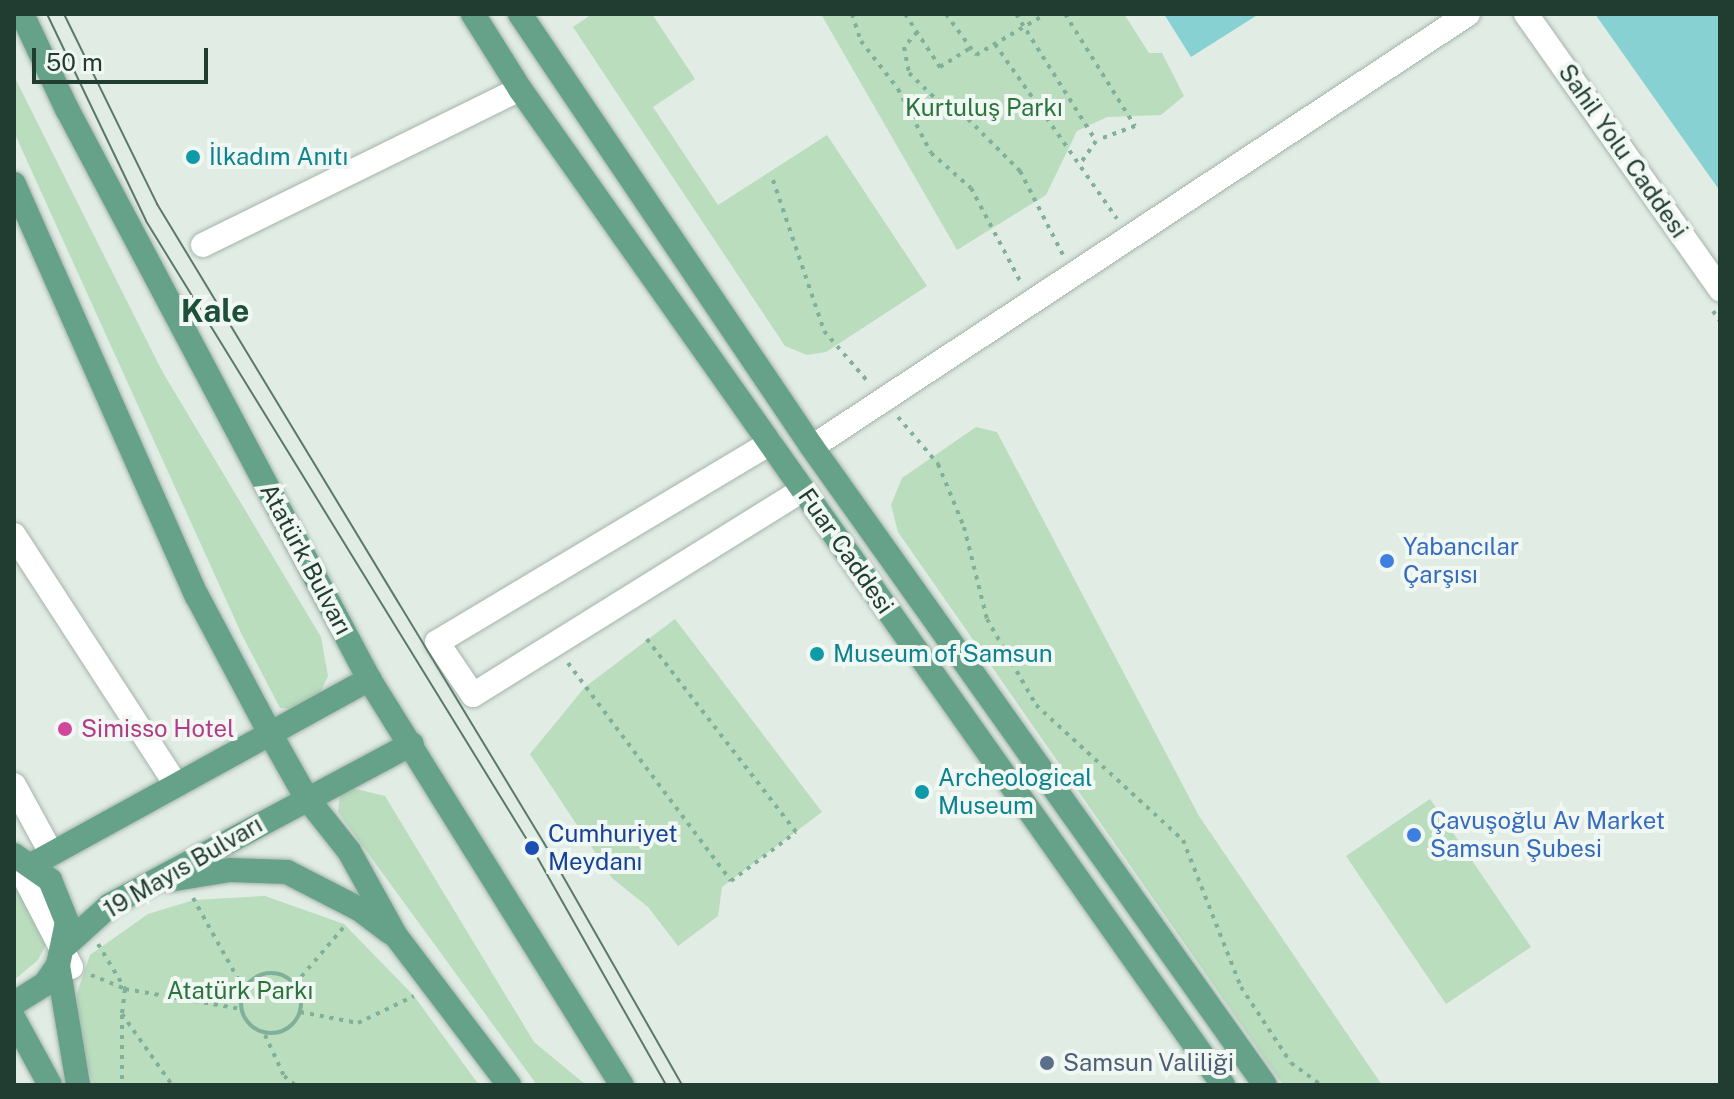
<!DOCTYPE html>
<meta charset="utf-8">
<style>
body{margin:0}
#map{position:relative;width:1734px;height:1099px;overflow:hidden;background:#e1ece5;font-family:"Public Sans",sans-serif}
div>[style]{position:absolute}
.green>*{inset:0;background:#baddbe}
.water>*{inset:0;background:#88d1d2}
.path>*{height:4px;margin-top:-2px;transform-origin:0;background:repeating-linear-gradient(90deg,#81b09a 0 4px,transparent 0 10px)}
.path>.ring{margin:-2px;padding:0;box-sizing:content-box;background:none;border:4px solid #81b09a;border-radius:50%}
.roads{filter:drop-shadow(0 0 2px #a4b4ab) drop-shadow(0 0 2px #a4b4ab)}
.minor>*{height:24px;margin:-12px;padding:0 12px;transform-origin:12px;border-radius:12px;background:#fff}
.major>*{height:24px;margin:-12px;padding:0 12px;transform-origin:12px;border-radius:12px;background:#65a289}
.tram>*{height:2px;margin:-1px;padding:0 1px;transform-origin:1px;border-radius:1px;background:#5b786c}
.dots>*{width:22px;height:22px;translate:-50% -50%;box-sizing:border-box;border:4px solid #f1f8f4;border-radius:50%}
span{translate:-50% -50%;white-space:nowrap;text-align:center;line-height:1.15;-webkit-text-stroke:8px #f1f8f4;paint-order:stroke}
.park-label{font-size:24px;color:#2b743c}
.street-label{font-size:24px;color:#213d31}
.culture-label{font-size:24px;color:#0d838f}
.left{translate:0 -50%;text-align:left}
.shop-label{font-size:24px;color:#366cbe}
.hotel-label{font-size:24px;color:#b23c85}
.transit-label{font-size:24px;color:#164399}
.service-label{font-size:24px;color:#4e5e75}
.district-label{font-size:32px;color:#1d4f3b;font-weight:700}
.frame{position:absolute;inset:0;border:16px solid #213d31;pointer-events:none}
.scale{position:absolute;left:32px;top:48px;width:176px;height:36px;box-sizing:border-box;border:4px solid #213d31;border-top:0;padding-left:10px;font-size:24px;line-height:28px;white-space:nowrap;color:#213d31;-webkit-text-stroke:6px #f1f8f4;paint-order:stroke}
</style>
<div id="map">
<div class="green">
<div style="clip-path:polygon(592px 14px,652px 14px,695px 79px,653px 107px,718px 205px,827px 135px,927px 286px,826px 352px,807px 355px,785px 346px,573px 27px)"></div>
<div style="clip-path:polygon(821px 14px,1124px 14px,1149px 53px,1162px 53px,1184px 96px,1161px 115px,1107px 117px,1077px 131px,1046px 195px,957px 250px)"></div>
<div style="clip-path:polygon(14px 76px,162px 371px,321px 637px,328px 676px,320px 693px,298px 709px,280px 708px,242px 635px,14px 132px)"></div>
<div style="clip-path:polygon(976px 427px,997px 432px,1199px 816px,1382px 1085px,1283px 1085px,898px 532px,891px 505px,902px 478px)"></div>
<div style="clip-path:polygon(675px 619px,822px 812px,722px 887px,718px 916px,678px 946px,648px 907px,612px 878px,530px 754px,585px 687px)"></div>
<div style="clip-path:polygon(352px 788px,385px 796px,534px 1042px,586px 1085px,537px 1085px,338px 812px,340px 794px)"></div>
<div style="clip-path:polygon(1430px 799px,1531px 947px,1446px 1004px,1346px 856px)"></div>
<div style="clip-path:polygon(14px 871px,47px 943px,38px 960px,14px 980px)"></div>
<div style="clip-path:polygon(265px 896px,344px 924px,414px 996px,479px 1085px,94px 1085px,78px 1043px,77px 993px,90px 955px,148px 914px,194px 900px)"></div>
</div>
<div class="water">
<div style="clip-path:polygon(1164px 14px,1259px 14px,1191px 57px)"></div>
<div style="clip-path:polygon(1595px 14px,1720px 14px,1720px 191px)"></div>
</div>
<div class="path">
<div style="left:852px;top:14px;width:28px;rotate:72deg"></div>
<div style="left:861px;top:41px;width:61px;rotate:52.4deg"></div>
<div style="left:898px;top:89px;width:72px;rotate:62.7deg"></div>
<div style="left:931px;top:153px;width:53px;rotate:41.2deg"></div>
<div style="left:971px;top:188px;width:107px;rotate:62.2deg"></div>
<div style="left:905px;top:14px;width:64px;rotate:56.6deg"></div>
<div style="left:940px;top:67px;width:36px;rotate:-32deg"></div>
<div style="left:946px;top:14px;width:51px;rotate:53.8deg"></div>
<div style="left:976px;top:55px;width:81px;rotate:-30.4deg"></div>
<div style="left:1016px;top:14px;width:150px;rotate:57.8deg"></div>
<div style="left:1096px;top:141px;width:29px;rotate:125deg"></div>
<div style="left:1065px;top:14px;width:132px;rotate:58deg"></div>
<div style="left:1135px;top:126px;width:40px;rotate:159.8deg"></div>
<div style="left:917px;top:32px;width:20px;rotate:131deg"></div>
<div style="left:904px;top:47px;width:26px;rotate:79deg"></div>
<div style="left:909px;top:73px;width:39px;rotate:44deg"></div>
<div style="left:937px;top:100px;width:36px;rotate:32deg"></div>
<div style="left:968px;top:119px;width:74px;rotate:45deg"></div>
<div style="left:1020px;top:171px;width:94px;rotate:62.9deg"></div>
<div style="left:995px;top:44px;width:213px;rotate:55.1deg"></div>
<div style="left:773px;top:180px;width:159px;rotate:71.3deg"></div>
<div style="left:824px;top:331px;width:69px;rotate:49.1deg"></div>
<div style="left:1713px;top:311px;width:12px;rotate:55deg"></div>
<div style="left:898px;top:417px;width:62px;rotate:49.6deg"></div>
<div style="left:938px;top:464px;width:68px;rotate:67.6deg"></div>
<div style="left:964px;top:527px;width:95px;rotate:76deg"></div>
<div style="left:987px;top:619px;width:99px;rotate:60.3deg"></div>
<div style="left:1036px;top:705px;width:200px;rotate:42.6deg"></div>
<div style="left:1183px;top:840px;width:158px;rotate:68.5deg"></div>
<div style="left:1241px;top:987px;width:91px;rotate:56.7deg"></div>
<div style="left:1291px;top:1063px;width:37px;rotate:36deg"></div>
<div style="left:568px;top:663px;width:272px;rotate:53.2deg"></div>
<div style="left:731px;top:881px;width:81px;rotate:-37deg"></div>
<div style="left:796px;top:832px;width:244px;rotate:-127.7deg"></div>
<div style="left:193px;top:898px;width:103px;rotate:60.9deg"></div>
<div style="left:98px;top:944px;width:52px;rotate:59deg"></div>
<div style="left:125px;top:989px;width:118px;rotate:9.8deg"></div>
<div class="ring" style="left:241px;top:973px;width:56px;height:56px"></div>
<div style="left:91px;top:975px;width:37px;rotate:22deg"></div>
<div style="left:125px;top:989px;width:25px;rotate:97deg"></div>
<div style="left:122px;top:1014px;width:87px;rotate:54.8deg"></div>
<div style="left:295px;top:984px;width:74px;rotate:-49.4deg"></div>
<div style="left:300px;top:1012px;width:59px;rotate:10.7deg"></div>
<div style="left:358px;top:1023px;width:62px;rotate:-25.7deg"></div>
<div style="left:122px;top:1015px;width:70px;rotate:90deg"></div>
<div style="left:265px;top:1035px;width:45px;rotate:65.1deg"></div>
<div style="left:284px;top:1076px;width:14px;rotate:39deg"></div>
</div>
<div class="roads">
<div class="minor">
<div style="left:1526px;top:14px;width:337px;rotate:54.8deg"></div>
<div style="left:203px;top:245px;width:353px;rotate:-26.2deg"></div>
<div style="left:770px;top:443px;width:388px;rotate:149.1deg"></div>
<div style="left:437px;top:642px;width:64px;rotate:55.8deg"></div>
<div style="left:473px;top:695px;width:388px;rotate:-31.9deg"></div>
<div style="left:812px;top:447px;width:786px;rotate:-33.43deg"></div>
<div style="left:14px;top:535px;width:296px;rotate:57deg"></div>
<div style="left:14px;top:785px;width:77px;rotate:61.4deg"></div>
<div style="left:14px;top:857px;width:124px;rotate:62.6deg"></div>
</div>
<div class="major">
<div style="left:22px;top:14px;width:105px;rotate:64.7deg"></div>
<div style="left:67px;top:109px;width:645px;rotate:62.08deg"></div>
<div style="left:369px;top:679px;width:478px;rotate:58.1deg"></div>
<div style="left:473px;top:14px;width:89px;rotate:57.9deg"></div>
<div style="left:520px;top:89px;width:1219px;rotate:54.78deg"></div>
<div style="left:520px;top:14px;width:522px;rotate:56.01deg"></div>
<div style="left:812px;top:447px;width:782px;rotate:54.62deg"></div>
<div style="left:14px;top:184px;width:451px;rotate:66.1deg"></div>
<div style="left:197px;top:596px;width:157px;rotate:62deg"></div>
<div style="left:271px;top:735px;width:71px;rotate:60.6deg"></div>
<div style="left:306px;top:797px;width:69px;rotate:51.5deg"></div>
<div style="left:349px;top:851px;width:97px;rotate:61.1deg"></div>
<div style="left:396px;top:936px;width:187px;rotate:52.8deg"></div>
<div style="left:14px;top:855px;width:44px;rotate:34.8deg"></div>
<div style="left:50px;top:880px;width:45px;rotate:68deg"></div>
<div style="left:67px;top:922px;width:44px;rotate:101.8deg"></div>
<div style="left:58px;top:965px;width:23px;rotate:124deg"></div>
<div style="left:45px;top:984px;width:36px;rotate:148deg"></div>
<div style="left:33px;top:864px;width:384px;rotate:-28.8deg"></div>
<div style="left:169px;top:880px;width:62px;rotate:-9.3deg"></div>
<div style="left:230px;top:870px;width:57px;rotate:2deg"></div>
<div style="left:287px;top:872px;width:81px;rotate:27.2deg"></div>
<div style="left:359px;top:909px;width:39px;rotate:37deg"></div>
<div style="left:66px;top:945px;width:59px;rotate:-42.3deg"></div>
<div style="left:110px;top:905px;width:342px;rotate:-28.1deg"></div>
<div style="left:58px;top:965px;width:122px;rotate:80.5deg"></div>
<div style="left:14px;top:1019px;width:75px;rotate:61.4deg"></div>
</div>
</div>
<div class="tram">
<div style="left:47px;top:14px;width:229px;rotate:64.4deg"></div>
<div style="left:146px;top:221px;width:736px;rotate:58.38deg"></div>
<div style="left:532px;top:848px;width:272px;rotate:60.5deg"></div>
<div style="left:64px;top:14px;width:212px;rotate:63.9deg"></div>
<div style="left:157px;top:204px;width:747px;rotate:58.8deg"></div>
<div style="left:544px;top:843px;width:279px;rotate:60.3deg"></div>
</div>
<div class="dots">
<div style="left:193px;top:157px;background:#0f9aa8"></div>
<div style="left:1387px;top:561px;background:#3f7fe0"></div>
<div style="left:817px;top:654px;background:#0f9aa8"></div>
<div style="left:65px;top:729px;background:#d1479c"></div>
<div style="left:922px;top:792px;background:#0f9aa8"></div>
<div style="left:1414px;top:835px;background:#3f7fe0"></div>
<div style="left:532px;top:848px;background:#1a4fb4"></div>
<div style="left:1047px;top:1063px;background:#5c6f8a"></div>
</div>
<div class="park-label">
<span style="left:984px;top:108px">Kurtuluş Parkı</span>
<span style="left:240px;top:991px">Atatürk Parkı</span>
</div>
<div class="street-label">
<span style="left:1623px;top:151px;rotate:55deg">Sahil Yolu Caddesi</span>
<span style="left:846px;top:551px;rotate:55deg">Fuar Caddesi</span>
<span style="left:306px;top:559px;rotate:62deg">Atatürk Bulvarı</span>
<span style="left:183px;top:867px;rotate:-30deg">19 Mayıs Bulvarı</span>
</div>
<div class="culture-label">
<span class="left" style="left:209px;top:157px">İlkadım Anıtı</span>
<span class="left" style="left:833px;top:654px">Museum of Samsun</span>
<span class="left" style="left:938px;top:792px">Archeological<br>Museum</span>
</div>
<div class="shop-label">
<span class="left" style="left:1403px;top:561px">Yabancılar<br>Çarşısı</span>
<span class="left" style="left:1430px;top:835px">Çavuşoğlu Av Market<br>Samsun Şubesi</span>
</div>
<div class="hotel-label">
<span class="left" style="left:81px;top:729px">Simisso Hotel</span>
</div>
<div class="transit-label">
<span class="left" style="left:548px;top:848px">Cumhuriyet<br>Meydanı</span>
</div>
<div class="service-label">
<span class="left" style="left:1063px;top:1063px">Samsun Valiliği</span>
</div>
<div class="district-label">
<span style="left:215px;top:311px">Kale</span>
</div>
<div class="frame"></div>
<div class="scale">50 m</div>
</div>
